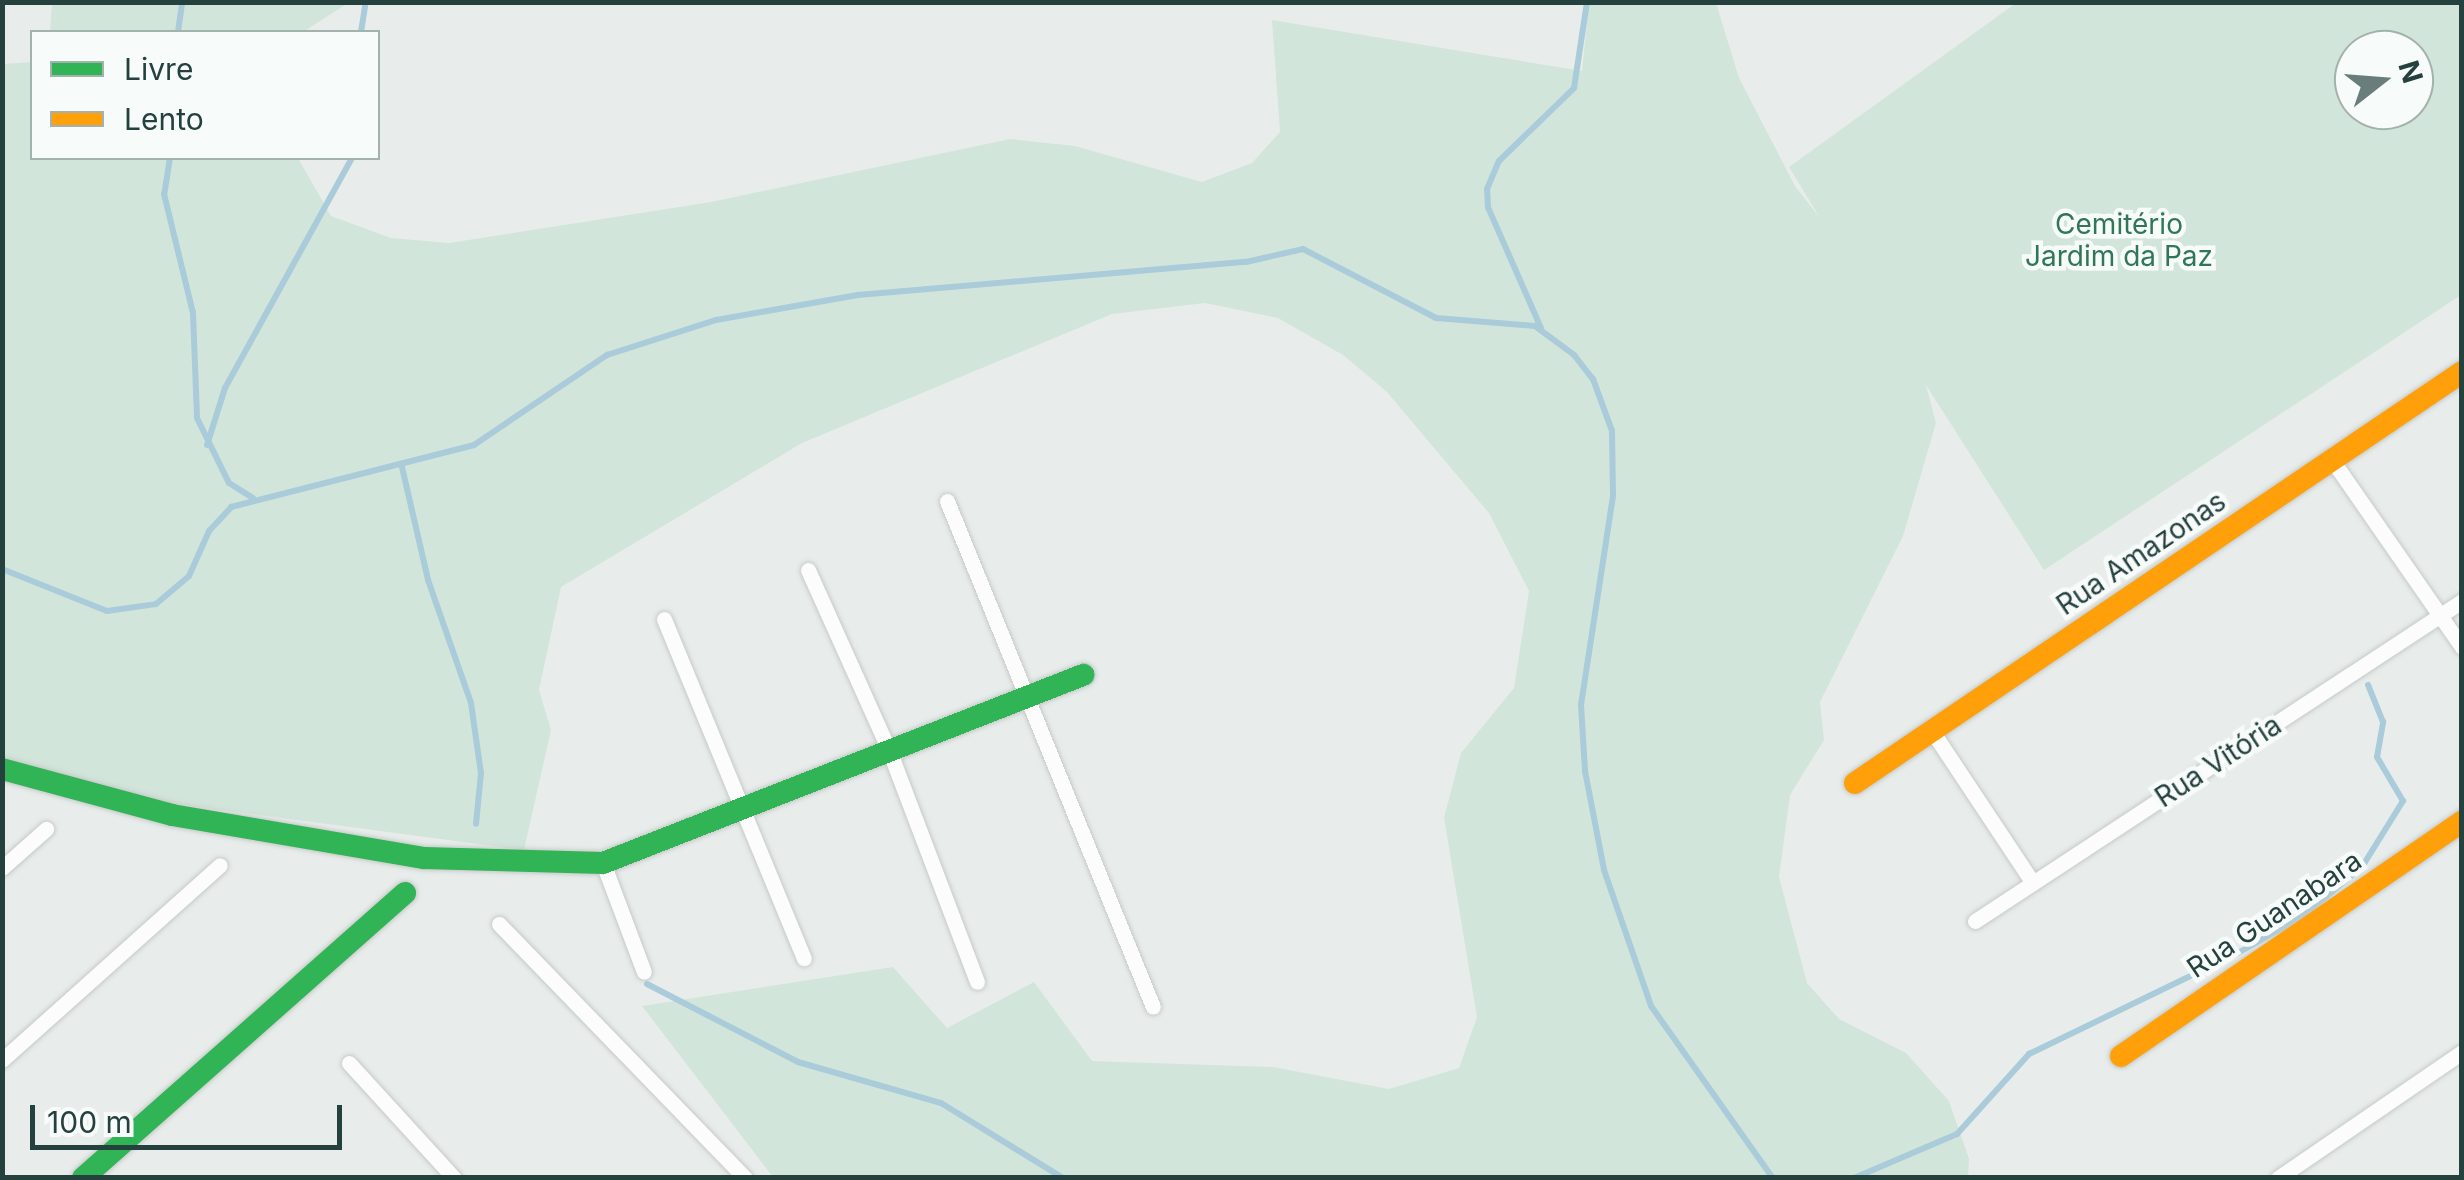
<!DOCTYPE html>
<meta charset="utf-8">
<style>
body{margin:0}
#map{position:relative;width:2464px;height:1180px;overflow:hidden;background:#e8edeb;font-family:Inter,sans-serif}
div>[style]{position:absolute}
.green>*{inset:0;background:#d2e5da}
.stream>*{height:6px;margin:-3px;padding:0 3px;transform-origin:3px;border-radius:3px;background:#aacbda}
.roads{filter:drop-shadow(0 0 2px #c5cac8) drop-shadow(0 0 2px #c5cac8)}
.street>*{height:15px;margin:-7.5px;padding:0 7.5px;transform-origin:7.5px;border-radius:7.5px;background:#fcfcfc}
.fast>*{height:22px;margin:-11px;padding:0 11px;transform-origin:11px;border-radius:11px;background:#30b455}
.slow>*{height:22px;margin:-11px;padding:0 11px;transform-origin:11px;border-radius:11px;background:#ff9f0a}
span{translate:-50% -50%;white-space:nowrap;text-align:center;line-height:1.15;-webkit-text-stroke:9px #f7fbfa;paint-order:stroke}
.park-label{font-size:28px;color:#2f7756}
.street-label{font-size:28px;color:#25413e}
.frame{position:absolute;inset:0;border:5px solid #25413e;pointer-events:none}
.legend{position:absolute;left:30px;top:30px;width:350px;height:130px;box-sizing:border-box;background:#f7fbfa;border:2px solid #a3b1af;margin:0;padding:12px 18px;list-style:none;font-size:30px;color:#25413e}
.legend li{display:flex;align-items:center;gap:20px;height:50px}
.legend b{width:50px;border:2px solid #a3b1af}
.north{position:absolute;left:2334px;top:30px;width:100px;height:100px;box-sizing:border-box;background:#f7fbfa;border:2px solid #a3b1af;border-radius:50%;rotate:73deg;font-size:28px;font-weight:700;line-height:40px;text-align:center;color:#25413e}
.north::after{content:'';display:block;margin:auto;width:35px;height:45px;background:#697d7b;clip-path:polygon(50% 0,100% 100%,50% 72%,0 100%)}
.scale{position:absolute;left:30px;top:1105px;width:312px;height:45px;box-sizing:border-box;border:5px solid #25413e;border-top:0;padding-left:12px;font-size:30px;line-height:35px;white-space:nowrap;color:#25413e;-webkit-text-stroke:8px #f7fbfa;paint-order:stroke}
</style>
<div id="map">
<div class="green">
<div style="clip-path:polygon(52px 3px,52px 2px,348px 3px,303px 32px,50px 32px)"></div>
<div style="clip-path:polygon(evenodd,1589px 3px,1716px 3px,1739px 78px,1795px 186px,1820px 218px,1789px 167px,2016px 3px,2461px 3px,2461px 295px,2044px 570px,1926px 385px,1936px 423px,1903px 536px,1820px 702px,1824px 740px,1790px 795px,1779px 877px,1807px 983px,1839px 1019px,1906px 1053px,1949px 1101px,1969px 1159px,1968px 1177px,773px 1177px,642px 1006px,893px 967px,947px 1028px,1034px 982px,1092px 1061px,1273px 1067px,1389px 1089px,1459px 1068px,1477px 1017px,1444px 818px,1461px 753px,1514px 688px,1529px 591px,1489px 513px,1386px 391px,1343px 355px,1278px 318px,1205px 303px,1112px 314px,802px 443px,561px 587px,539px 690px,551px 730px,524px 850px,131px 798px,3px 761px,3px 64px,32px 62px,32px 158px,298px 158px,331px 216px,391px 238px,449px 243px,711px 202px,1010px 139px,1075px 146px,1202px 182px,1252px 163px,1280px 132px,1272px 20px,1582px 71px,1589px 3px,2354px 50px,2414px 50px,2414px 110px,2354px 110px,2354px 50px)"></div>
</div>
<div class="stream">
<div style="left:178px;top:32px;width:30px;rotate:-82deg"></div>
<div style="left:361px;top:32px;width:30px;rotate:-81deg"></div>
<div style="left:170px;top:158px;width:36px;rotate:99deg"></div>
<div style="left:164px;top:194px;width:122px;rotate:76.3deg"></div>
<div style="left:193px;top:313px;width:105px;rotate:87.8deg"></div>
<div style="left:197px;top:418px;width:72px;rotate:63.8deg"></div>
<div style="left:229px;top:483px;width:28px;rotate:32deg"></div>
<div style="left:1541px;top:328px;width:132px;rotate:-113.7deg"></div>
<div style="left:1488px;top:207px;width:18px;rotate:-93deg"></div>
<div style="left:1487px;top:189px;width:30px;rotate:-67deg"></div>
<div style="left:1499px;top:161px;width:105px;rotate:-44.2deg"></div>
<div style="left:1574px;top:88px;width:87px;rotate:-81.4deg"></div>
<div style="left:207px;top:445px;width:60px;rotate:-72.5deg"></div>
<div style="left:225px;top:388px;width:263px;rotate:-61.1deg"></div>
<div style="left:402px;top:467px;width:116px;rotate:77deg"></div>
<div style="left:428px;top:580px;width:130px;rotate:70.7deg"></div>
<div style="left:471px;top:703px;width:71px;rotate:81.9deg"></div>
<div style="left:481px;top:773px;width:51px;rotate:95.6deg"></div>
<div style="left:2px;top:569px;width:113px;rotate:21.8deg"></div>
<div style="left:107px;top:611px;width:49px;rotate:-8.1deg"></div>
<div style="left:156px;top:604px;width:43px;rotate:-40.3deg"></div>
<div style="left:189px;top:576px;width:49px;rotate:-66deg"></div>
<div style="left:209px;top:531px;width:33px;rotate:-47deg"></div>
<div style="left:231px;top:507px;width:251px;rotate:-14.3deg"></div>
<div style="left:474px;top:445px;width:161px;rotate:-34.1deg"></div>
<div style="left:607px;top:355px;width:114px;rotate:-17.8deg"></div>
<div style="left:716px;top:320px;width:144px;rotate:-10deg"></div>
<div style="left:858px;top:295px;width:389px;rotate:-4.9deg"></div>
<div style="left:1246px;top:262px;width:58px;rotate:-12.8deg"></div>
<div style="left:1303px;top:249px;width:150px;rotate:27.4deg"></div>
<div style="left:1436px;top:318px;width:99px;rotate:4.6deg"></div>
<div style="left:1535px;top:326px;width:49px;rotate:36.6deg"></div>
<div style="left:1574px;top:355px;width:31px;rotate:52deg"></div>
<div style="left:1593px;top:379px;width:55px;rotate:69.9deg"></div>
<div style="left:1612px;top:431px;width:65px;rotate:89.1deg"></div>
<div style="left:1613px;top:496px;width:211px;rotate:98.7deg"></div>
<div style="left:1581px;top:705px;width:66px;rotate:86.5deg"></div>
<div style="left:1585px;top:771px;width:101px;rotate:79.1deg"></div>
<div style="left:1604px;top:870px;width:144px;rotate:70.9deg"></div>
<div style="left:1651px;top:1006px;width:211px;rotate:54.7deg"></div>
<div style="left:647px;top:984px;width:170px;rotate:27.3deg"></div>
<div style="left:798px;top:1062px;width:149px;rotate:16deg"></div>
<div style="left:941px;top:1103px;width:143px;rotate:31.6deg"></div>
<div style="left:1854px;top:1178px;width:112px;rotate:-23.1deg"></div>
<div style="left:1957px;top:1134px;width:108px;rotate:-48deg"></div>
<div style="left:2029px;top:1054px;width:232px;rotate:-25.8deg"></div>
<div style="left:2238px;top:953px;width:75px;rotate:-29.6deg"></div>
<div style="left:2303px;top:916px;width:77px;rotate:-39.7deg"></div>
<div style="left:2362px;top:867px;width:78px;rotate:-58.2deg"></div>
<div style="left:2403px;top:801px;width:51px;rotate:-120.6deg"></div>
<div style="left:2377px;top:757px;width:36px;rotate:-80deg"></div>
<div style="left:2383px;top:722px;width:40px;rotate:-112deg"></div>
</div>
<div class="roads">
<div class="street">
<div style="left:2332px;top:460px;width:228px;rotate:55.2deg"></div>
<div style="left:947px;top:501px;width:546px;rotate:67.85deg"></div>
<div style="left:808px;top:570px;width:197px;rotate:65.8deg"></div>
<div style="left:889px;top:750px;width:248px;rotate:69.2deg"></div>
<div style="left:664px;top:619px;width:367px;rotate:67.6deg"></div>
<div style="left:1932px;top:731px;width:182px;rotate:56.4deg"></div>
<div style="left:603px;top:863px;width:116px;rotate:69.4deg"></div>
<div style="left:2px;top:868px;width:59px;rotate:-41.6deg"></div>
<div style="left:1975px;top:921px;width:583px;rotate:-33.31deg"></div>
<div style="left:499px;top:924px;width:354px;rotate:45.9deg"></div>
<div style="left:2px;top:1060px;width:292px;rotate:-41.8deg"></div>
<div style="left:349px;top:1063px;width:156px;rotate:47.6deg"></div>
<div style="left:2278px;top:1178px;width:223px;rotate:-34.4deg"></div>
</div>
<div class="fast">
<div style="left:2px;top:769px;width:176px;rotate:15.1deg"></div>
<div style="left:172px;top:815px;width:256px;rotate:9.7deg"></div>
<div style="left:424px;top:858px;width:179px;rotate:1.6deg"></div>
<div style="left:603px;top:863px;width:516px;rotate:-21.39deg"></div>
<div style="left:83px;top:1178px;width:430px;rotate:-41.5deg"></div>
</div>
<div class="slow">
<div style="left:1855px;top:783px;width:733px;rotate:-34.1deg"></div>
<div style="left:2121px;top:1056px;width:414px;rotate:-34.5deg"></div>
</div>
</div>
<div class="park-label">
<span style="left:2119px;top:240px">Cemitério<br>Jardim da Paz</span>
</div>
<div class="street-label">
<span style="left:2141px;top:553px;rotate:-34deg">Rua Amazonas</span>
<span style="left:2218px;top:761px;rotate:-33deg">Rua Vitória</span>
<span style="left:2274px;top:914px;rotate:-34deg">Rua Guanabara</span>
</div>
<div class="frame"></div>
<ul class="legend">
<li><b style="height:12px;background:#30b455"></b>Livre</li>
<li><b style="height:12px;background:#ff9f0a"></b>Lento</li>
</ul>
<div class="north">N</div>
<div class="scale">100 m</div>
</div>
